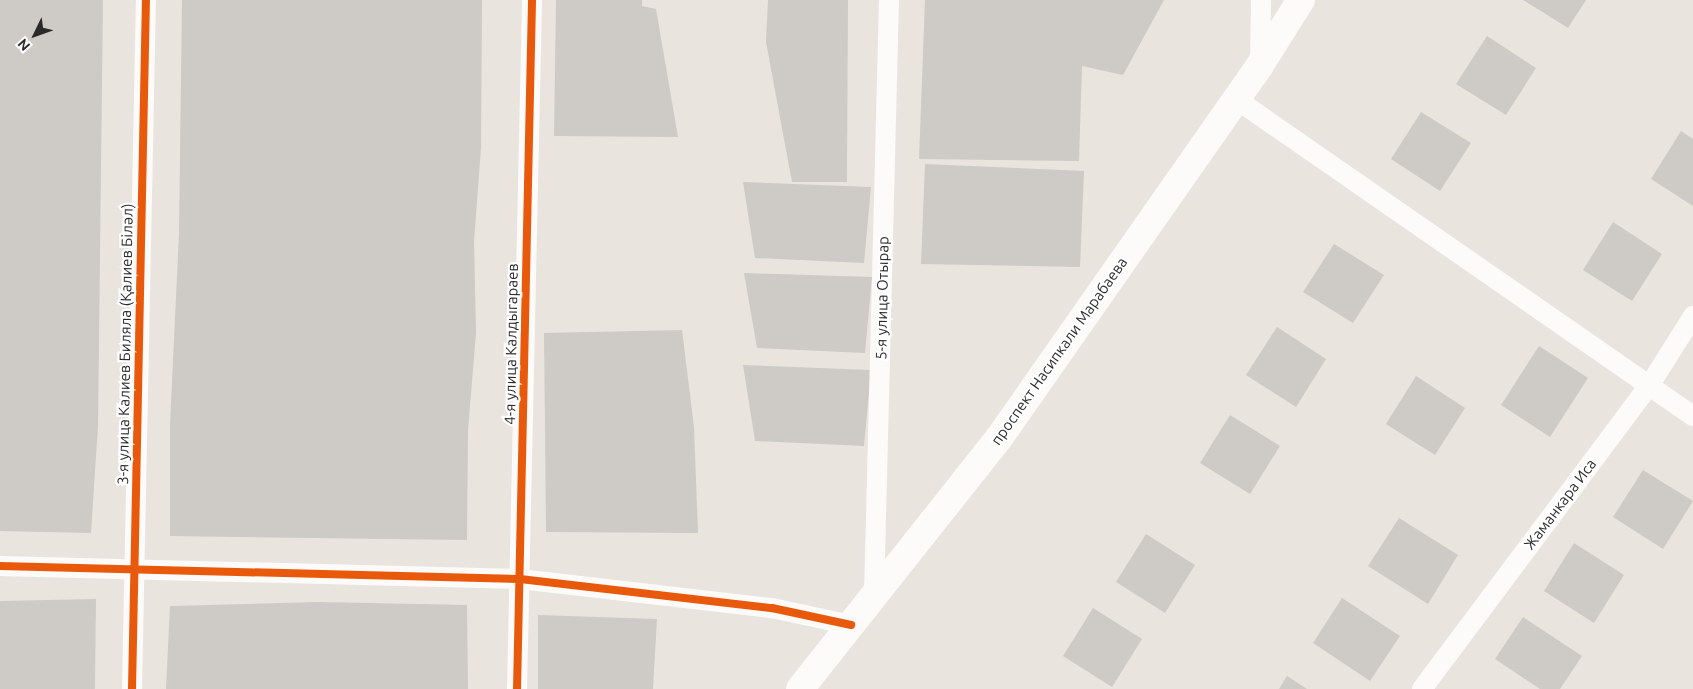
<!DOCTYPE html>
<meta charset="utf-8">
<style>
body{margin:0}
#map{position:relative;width:1693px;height:689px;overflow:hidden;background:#eae4df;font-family:Ubuntu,sans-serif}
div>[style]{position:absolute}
.building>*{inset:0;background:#cecac6}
.street>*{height:20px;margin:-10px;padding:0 10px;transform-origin:10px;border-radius:10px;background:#fcfbfa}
.secondary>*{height:28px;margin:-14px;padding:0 14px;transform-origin:14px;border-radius:14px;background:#fcfbfa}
.cycleway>*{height:8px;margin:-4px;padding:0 4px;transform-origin:4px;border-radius:4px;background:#e8590c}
span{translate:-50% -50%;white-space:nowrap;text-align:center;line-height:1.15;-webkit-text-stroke:4.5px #fff;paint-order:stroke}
.street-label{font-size:15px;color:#2a2a2a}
.north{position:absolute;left:10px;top:10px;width:50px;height:50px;-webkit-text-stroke:4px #fff;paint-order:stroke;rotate:228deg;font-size:14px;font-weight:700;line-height:20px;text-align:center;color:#2a2a2a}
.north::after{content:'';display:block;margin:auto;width:18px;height:22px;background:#2a2a2a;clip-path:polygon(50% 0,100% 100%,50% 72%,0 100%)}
</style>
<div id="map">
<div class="building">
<div style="clip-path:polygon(0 0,103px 0,98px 426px,91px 533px,0 531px)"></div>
<div style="clip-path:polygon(182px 0,482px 0,481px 148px,474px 241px,476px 333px,468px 430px,467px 540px,170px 536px,170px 425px,179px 233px)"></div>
<div style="clip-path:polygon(556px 0,642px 0,642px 6px,656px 9px,678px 137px,554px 136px)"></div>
<div style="clip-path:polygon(768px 0,848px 0,847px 182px,792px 182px,766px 42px)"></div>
<div style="clip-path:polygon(925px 0,1164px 0,1123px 75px,1082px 66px,1079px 161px,919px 159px)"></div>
<div style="clip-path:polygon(1523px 0,1586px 0,1568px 28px)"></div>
<div style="clip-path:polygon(1487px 36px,1536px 68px,1506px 115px,1456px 84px)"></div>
<div style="clip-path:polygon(1421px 112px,1471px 143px,1440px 191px,1391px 159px)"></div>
<div style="clip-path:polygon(1681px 131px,1693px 139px,1693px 206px,1651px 179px)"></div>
<div style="clip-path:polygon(925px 164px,1084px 171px,1080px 267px,921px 264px)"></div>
<div style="clip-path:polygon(743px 182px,871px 187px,864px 263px,755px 258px)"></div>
<div style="clip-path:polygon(1613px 222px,1662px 254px,1632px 301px,1583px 270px)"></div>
<div style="clip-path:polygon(1334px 244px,1384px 275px,1353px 323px,1303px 292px)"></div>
<div style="clip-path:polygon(744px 273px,872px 277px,865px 353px,757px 348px)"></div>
<div style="clip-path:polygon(1277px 327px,1326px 359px,1296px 407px,1246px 375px)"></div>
<div style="clip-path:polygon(682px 330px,694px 427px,698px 533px,546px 532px,544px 333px)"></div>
<div style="clip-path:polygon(1539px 346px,1588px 378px,1550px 437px,1501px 405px)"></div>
<div style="clip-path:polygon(743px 365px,871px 370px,864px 446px,755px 441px)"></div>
<div style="clip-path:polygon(1416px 376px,1465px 408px,1435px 455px,1386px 424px)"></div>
<div style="clip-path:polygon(1230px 415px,1280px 446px,1250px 494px,1200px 463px)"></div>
<div style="clip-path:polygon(1643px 470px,1693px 501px,1663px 549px,1613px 517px)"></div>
<div style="clip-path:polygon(1399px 518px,1458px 555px,1428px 604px,1368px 566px)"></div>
<div style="clip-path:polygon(1146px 534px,1195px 565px,1165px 613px,1116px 582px)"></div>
<div style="clip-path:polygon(1574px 543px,1624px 575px,1594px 623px,1544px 591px)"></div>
<div style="clip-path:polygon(1342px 598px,1400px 636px,1370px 681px,1313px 643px)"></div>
<div style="clip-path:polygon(96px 599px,95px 689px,0 689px,0 601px)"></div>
<div style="clip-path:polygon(318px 602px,467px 605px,468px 689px,166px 689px,170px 606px)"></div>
<div style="clip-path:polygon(1093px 608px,1142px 639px,1112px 687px,1063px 656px)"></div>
<div style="clip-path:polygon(538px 615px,657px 619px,653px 689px,538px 689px)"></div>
<div style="clip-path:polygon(1523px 617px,1582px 656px,1560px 689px,1540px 689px,1495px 659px)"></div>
<div style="clip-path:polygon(1287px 676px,1307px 689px,1279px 689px)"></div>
</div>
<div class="street">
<div style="left:1260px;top:65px;width:65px;rotate:-89.1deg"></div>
<div style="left:1236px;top:99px;width:556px;rotate:34.75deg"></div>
<div style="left:0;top:566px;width:520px;rotate:1.43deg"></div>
<div style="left:520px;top:579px;width:254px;rotate:6.6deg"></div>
<div style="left:772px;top:608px;width:81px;rotate:12.1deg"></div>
<div style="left:874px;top:596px;width:596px;rotate:-88.56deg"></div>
<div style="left:132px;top:689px;width:689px;rotate:-88.84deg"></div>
<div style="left:517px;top:689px;width:689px;rotate:-88.75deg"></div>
<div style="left:1422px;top:689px;width:379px;rotate:-53.2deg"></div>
<div style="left:1649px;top:386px;width:83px;rotate:-57.8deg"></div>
</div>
<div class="secondary">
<div style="left:800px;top:689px;width:320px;rotate:-51.6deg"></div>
<div style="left:999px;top:438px;width:455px;rotate:-55deg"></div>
<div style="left:1260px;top:65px;width:77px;rotate:-57.8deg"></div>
</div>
<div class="cycleway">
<div style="left:0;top:566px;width:520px;rotate:1.43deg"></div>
<div style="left:520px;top:579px;width:254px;rotate:6.6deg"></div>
<div style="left:772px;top:608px;width:81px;rotate:12.1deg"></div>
<div style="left:132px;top:689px;width:689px;rotate:-88.84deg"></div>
<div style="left:517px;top:689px;width:689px;rotate:-88.75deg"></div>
</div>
<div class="street-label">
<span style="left:882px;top:298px;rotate:-89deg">5-я улица Отырар</span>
<span style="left:125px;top:344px;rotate:-89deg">3-я улица Калиев Биляла (Қалиев Біләл)</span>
<span style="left:511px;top:344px;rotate:-89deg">4-я улица Калдыгараев</span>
<span style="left:1059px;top:351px;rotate:-55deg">проспект Насипкали Марабаева</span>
<span style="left:1560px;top:504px;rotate:-53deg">Жаманкара Иса</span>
</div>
<div class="north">N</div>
</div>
